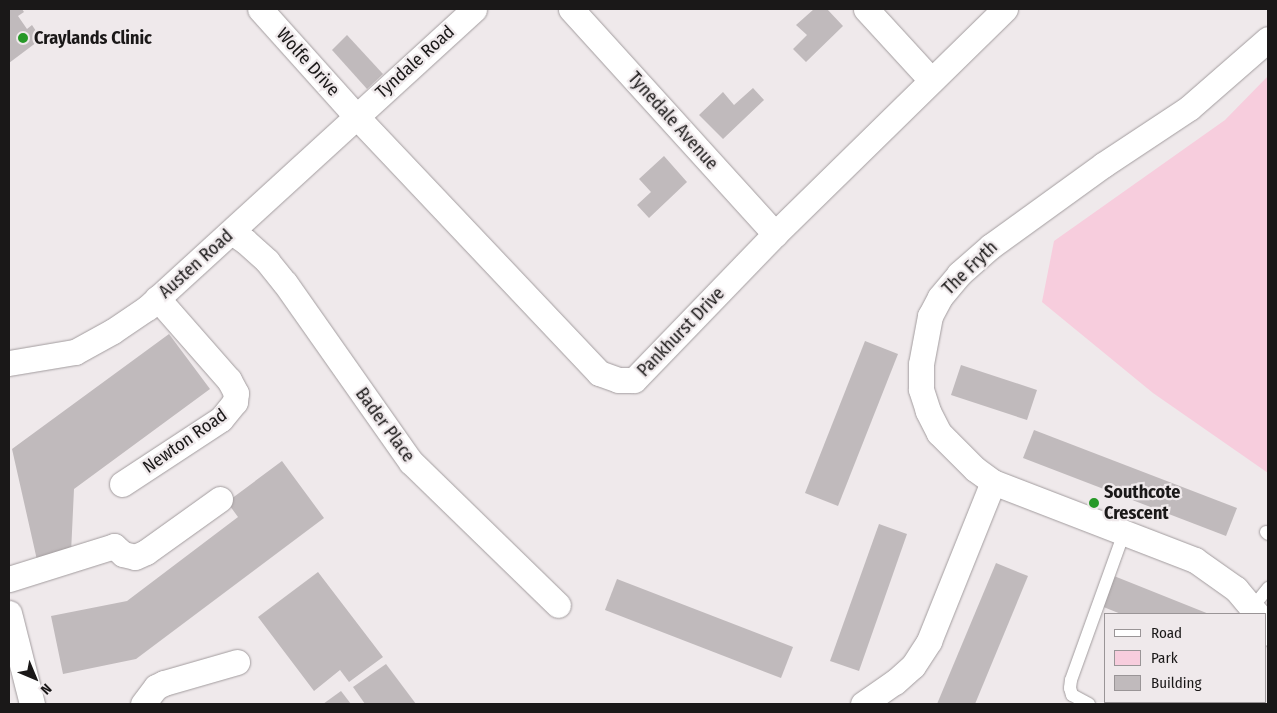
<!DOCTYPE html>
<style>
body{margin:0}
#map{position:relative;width:1277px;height:713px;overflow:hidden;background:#efe9eb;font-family:"Fira Sans Condensed",sans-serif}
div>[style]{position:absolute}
.green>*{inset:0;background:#f7cddd}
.building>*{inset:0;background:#c0babc}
.roads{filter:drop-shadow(0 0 1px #a29c9e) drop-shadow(0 0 1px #a29c9e)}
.service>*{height:12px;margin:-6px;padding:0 6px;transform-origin:6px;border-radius:6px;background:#fff}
.minor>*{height:25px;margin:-12.5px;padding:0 12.5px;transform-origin:12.5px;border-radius:12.5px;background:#fff}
.dots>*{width:14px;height:14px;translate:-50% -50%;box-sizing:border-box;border:2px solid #efe9eb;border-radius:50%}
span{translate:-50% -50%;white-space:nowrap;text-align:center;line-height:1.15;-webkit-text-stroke:4.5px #efe9eb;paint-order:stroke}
.poi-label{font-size:18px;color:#1a1818;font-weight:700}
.left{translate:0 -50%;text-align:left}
.street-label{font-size:18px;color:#1a1818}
.frame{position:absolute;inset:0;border:10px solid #1a1818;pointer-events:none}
.legend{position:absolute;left:1104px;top:613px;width:162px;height:90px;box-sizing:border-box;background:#efe9eb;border:1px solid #9a9597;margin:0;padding:6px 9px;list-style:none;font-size:15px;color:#1a1818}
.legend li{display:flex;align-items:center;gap:10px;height:25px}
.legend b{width:25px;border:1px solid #9a9597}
.north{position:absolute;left:10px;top:653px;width:50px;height:50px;-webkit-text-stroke:4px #efe9eb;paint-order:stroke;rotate:135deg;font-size:14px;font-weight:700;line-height:20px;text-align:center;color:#1a1818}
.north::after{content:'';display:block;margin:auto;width:18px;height:22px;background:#1a1818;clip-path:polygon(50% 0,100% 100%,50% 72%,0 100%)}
</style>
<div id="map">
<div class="green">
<div style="clip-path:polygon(1268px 76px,1268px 473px,1153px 393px,1042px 302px,1054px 241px,1225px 120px)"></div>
</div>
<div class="building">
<div style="clip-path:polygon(9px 9px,22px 9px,24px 12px,18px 16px,27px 29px,32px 25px,38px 34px,37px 42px,9px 63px)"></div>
<div style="clip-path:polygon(814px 9px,827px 9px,843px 26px,806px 62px,793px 49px,807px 35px,796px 25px)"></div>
<div style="clip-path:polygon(347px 35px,383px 74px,367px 89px,332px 50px)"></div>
<div style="clip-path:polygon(753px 88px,764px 100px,723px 139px,699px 115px,723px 92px,734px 105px)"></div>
<div style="clip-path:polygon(664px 156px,687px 182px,649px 218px,637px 205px,651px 192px,639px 179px)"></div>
<div style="clip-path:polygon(169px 334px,210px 389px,74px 489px,71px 553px,37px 560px,12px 449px)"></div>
<div style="clip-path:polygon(865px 341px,898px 354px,838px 506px,805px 493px)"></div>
<div style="clip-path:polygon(961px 365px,1037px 390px,1027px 420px,951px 395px)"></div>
<div style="clip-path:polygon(1034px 430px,1237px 508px,1226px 536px,1023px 458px)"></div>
<div style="clip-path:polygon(282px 461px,324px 518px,136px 659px,63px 674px,51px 616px,127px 601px,238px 517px,227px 502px)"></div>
<div style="clip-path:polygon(879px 524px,907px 534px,859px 671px,830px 661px)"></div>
<div style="clip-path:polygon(996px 563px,1028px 576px,975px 704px,937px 704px)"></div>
<div style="clip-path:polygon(318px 572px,383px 657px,349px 682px,340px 670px,314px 691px,258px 617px)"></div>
<div style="clip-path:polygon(1114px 576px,1209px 614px,1121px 614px,1101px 606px)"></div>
<div style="clip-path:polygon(617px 579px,793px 647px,781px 678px,605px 610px)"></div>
<div style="clip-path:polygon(386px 664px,416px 704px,365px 704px,353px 687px)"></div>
<div style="clip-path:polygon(341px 691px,351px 704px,323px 704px)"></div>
<div style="clip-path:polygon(1215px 702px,1244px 702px,1243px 704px,1214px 704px)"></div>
</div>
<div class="roads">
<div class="service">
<div style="left:1266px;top:532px;width:3px;rotate:45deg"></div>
<div style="left:1252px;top:608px;width:26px;rotate:-51deg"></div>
<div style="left:1089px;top:704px;width:19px;rotate:-152deg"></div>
<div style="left:1072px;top:695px;width:7px;rotate:-106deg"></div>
<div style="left:1070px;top:688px;width:8px;rotate:-83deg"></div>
<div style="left:1071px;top:680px;width:156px;rotate:-70.2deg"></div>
</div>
<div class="minor">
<div style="left:260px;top:9px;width:144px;rotate:48.1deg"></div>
<div style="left:356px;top:116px;width:354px;rotate:46.6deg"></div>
<div style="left:599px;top:373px;width:20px;rotate:20deg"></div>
<div style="left:618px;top:380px;width:16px"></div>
<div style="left:634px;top:380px;width:203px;rotate:-46deg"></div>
<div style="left:775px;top:234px;width:322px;rotate:-44.4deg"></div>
<div style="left:571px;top:9px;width:304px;rotate:47.8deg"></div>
<div style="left:866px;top:9px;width:96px;rotate:47.5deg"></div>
<div style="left:229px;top:234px;width:7px;rotate:8deg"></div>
<div style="left:236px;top:235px;width:11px;rotate:34deg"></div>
<div style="left:245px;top:241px;width:30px;rotate:42deg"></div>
<div style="left:267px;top:261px;width:28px;rotate:51deg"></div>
<div style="left:285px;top:283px;width:219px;rotate:54.9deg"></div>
<div style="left:411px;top:462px;width:205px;rotate:44.2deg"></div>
<div style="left:9px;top:363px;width:67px;rotate:-9.5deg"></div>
<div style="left:75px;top:352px;width:43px;rotate:-28.9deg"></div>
<div style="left:113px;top:331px;width:41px;rotate:-34.1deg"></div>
<div style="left:147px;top:308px;width:443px;rotate:-42.4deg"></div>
<div style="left:122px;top:484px;width:118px;rotate:-33.3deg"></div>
<div style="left:221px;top:419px;width:22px;rotate:-51deg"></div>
<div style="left:235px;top:402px;width:9px;rotate:-84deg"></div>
<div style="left:236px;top:393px;width:15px;rotate:-118deg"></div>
<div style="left:229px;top:380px;width:109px;rotate:-131.3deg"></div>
<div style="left:9px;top:579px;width:110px;rotate:-17.4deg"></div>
<div style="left:114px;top:546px;width:12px;rotate:42deg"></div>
<div style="left:123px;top:554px;width:12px;rotate:14deg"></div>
<div style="left:135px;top:557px;width:12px;rotate:-24deg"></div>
<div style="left:146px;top:552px;width:91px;rotate:-35.6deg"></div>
<div style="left:9px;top:613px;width:94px;rotate:75.8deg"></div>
<div style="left:1257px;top:614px;width:33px;rotate:-130deg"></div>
<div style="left:1236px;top:589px;width:50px;rotate:-144.7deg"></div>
<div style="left:1195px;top:560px;width:217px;rotate:-158.9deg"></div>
<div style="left:993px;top:482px;width:22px;rotate:-144deg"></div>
<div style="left:975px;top:469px;width:51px;rotate:-135deg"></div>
<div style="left:939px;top:433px;width:25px;rotate:-117deg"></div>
<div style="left:928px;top:411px;width:23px;rotate:-108deg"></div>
<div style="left:921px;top:389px;width:25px;rotate:-90deg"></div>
<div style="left:921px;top:364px;width:49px;rotate:-79.4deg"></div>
<div style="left:930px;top:316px;width:21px;rotate:-62deg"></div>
<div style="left:940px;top:297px;width:30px;rotate:-50deg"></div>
<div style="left:959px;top:274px;width:43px;rotate:-41.2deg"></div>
<div style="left:991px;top:246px;width:138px;rotate:-35.9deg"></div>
<div style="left:1103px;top:165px;width:103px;rotate:-33.5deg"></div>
<div style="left:1189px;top:108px;width:105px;rotate:-41.1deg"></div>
<div style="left:1266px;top:628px;width:5px;rotate:68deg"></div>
<div style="left:143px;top:704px;width:21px;rotate:-53deg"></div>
<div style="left:156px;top:687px;width:9px;rotate:-27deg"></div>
<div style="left:164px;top:683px;width:76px;rotate:-16deg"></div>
<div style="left:863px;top:704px;width:39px;rotate:-35deg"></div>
<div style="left:895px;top:682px;width:24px;rotate:-42deg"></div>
<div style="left:913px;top:666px;width:30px;rotate:-57deg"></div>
<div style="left:929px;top:641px;width:171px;rotate:-68.1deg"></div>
</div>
</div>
<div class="dots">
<div style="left:23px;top:38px;background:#269827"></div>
<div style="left:1094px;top:503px;background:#269827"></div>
</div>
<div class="poi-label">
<span class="left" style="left:34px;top:38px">Craylands Clinic</span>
<span class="left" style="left:1104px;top:503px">Southcote<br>Crescent</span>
</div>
<div class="street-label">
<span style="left:308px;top:62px;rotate:48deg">Wolfe Drive</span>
<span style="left:415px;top:62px;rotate:-42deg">Tyndale Road</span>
<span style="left:673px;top:121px;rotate:48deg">Tynedale Avenue</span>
<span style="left:196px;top:264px;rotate:-42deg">Austen Road</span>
<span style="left:970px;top:268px;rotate:-44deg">The Fryth</span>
<span style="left:681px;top:332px;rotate:-46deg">Pankhurst Drive</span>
<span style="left:385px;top:425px;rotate:54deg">Bader Place</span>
<span style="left:185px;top:441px;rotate:-35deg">Newton Road</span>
</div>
<div class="frame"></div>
<ul class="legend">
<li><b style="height:6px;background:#fff"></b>Road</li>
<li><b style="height:14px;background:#f7cddd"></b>Park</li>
<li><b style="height:14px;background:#c0babc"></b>Building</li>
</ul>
<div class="north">N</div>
</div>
